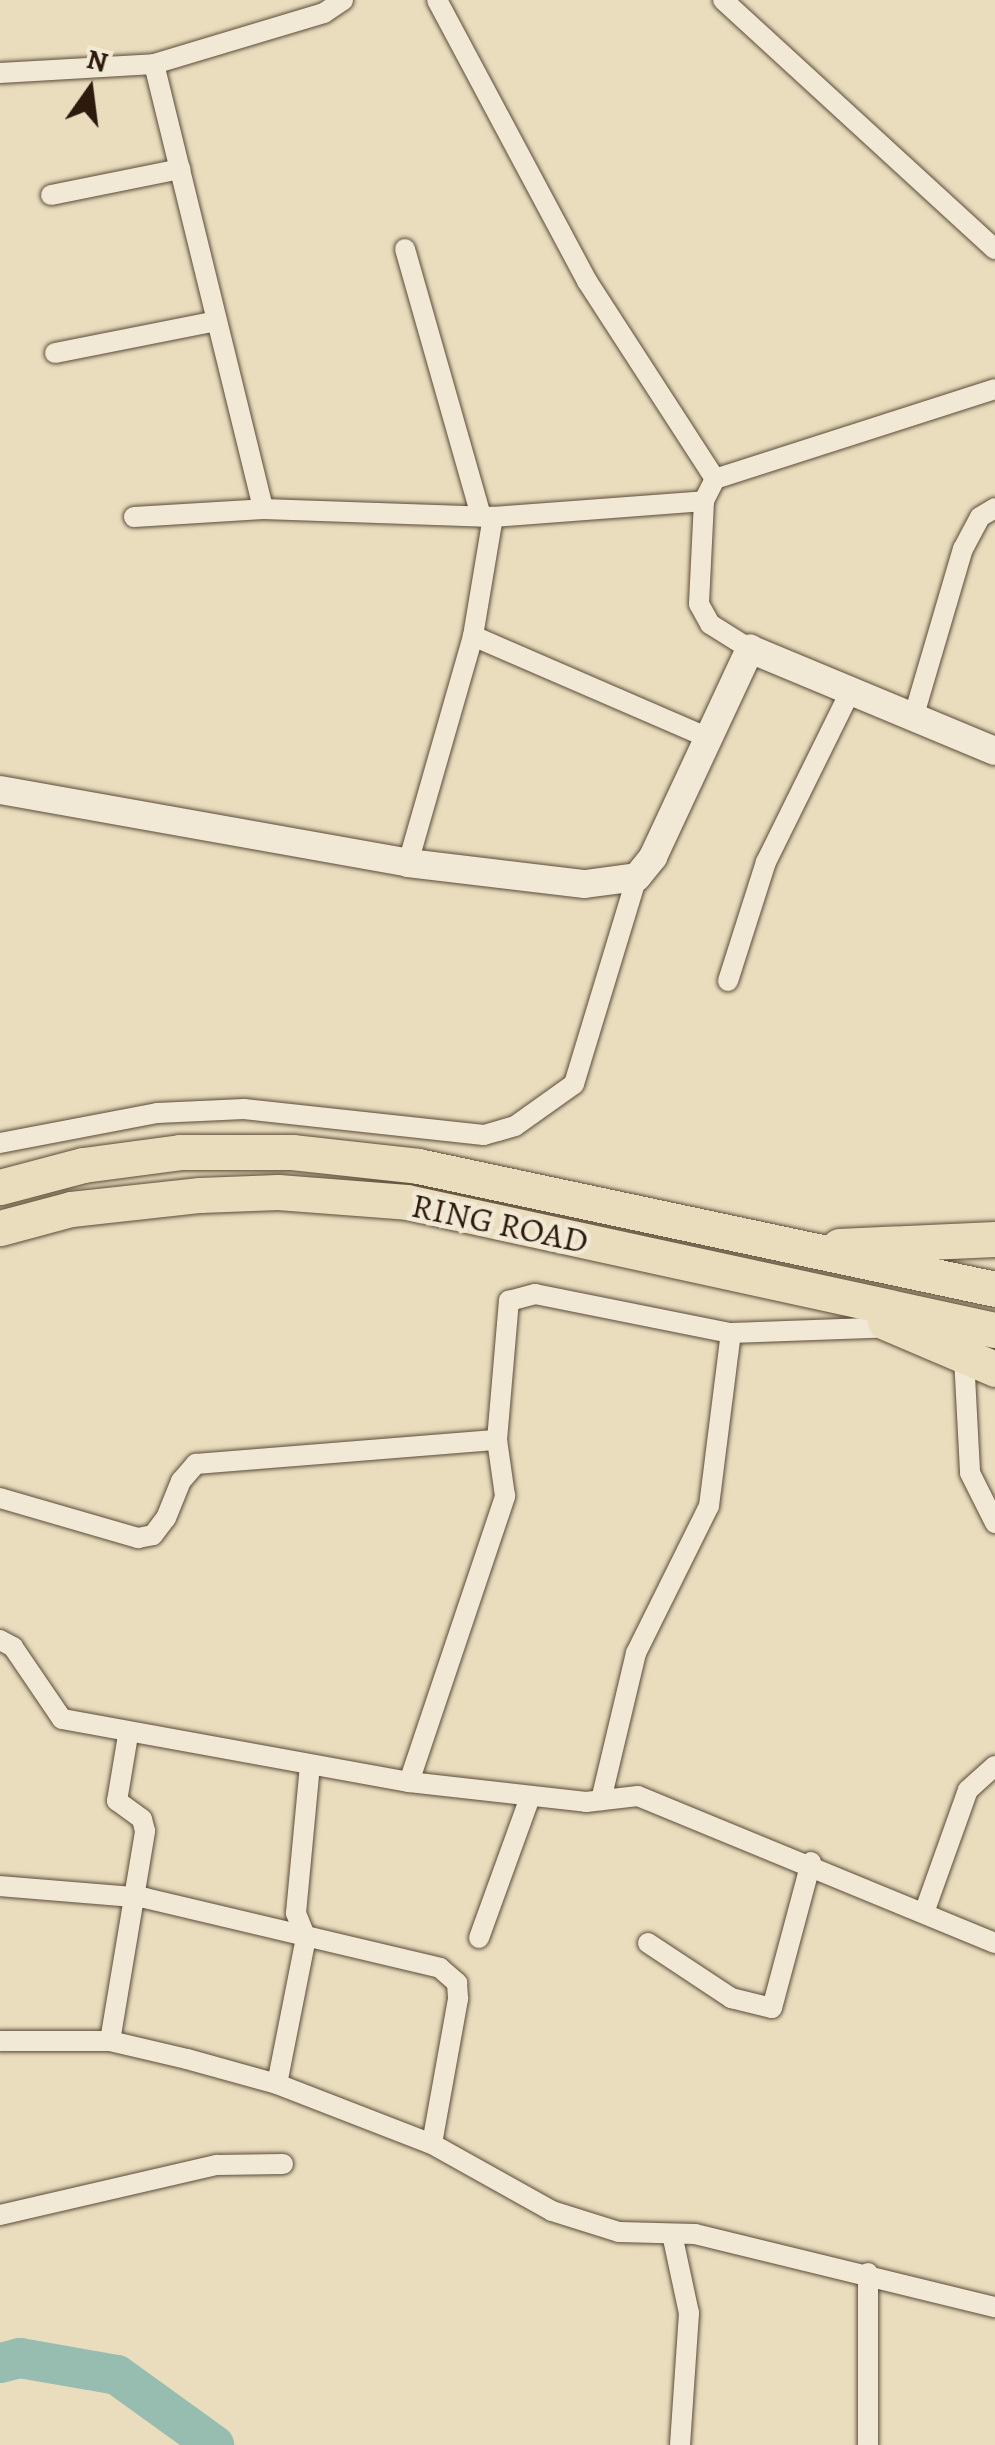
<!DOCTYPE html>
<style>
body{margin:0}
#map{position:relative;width:995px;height:2445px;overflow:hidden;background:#e9ddbe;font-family:Alegreya,serif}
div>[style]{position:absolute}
.river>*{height:40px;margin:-20px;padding:0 20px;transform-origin:20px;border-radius:20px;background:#97bcb0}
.roads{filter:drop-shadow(0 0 2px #5c4b38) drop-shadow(0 0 2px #5c4b38)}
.street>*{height:20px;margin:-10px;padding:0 10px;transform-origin:10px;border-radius:10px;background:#f1e9d5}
.secondary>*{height:28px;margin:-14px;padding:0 14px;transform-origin:14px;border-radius:14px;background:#f1e9d5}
.highway>*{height:35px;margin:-17.5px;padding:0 17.5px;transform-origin:17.5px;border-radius:17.5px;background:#e9ddbe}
span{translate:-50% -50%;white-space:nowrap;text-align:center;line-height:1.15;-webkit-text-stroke:9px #f1e9d5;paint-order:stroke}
.street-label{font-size:35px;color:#2d1a0c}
.north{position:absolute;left:40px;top:40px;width:100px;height:100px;-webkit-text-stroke:8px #f1e9d5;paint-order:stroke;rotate:14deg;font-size:28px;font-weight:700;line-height:40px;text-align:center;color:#2d1a0c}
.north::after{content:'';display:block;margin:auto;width:35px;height:45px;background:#2d1a0c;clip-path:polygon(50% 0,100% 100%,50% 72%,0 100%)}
</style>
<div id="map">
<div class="river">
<div style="left:0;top:2363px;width:21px;rotate:-14deg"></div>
<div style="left:20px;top:2358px;width:98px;rotate:9.9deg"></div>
<div style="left:117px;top:2375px;width:120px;rotate:35.8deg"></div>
</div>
<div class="roads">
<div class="street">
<div style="left:437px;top:0;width:319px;rotate:61.9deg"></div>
<div style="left:587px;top:281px;width:236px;rotate:57.1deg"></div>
<div style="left:715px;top:479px;width:25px;rotate:117deg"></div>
<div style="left:704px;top:501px;width:103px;rotate:92.8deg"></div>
<div style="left:699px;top:604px;width:23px;rotate:61deg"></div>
<div style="left:710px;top:624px;width:47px;rotate:32deg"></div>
<div style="left:723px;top:0;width:369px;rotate:42.5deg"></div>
<div style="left:154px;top:64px;width:458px;rotate:76.2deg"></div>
<div style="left:0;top:73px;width:154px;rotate:-3.3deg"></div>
<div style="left:154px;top:64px;width:177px;rotate:-16.7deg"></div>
<div style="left:324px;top:13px;width:23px;rotate:-34deg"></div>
<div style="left:51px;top:195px;width:132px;rotate:-11.4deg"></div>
<div style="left:405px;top:249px;width:278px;rotate:74.1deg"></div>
<div style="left:55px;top:353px;width:164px;rotate:-11.2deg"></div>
<div style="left:715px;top:479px;width:294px;rotate:-17.8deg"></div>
<div style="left:134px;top:517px;width:129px;rotate:-3.5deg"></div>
<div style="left:263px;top:509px;width:230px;rotate:2deg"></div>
<div style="left:493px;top:517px;width:212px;rotate:-4.3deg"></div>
<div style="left:473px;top:636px;width:254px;rotate:23.4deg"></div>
<div style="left:914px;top:715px;width:173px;rotate:-73.6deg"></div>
<div style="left:963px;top:549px;width:36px;rotate:-62deg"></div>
<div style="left:980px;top:517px;width:17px;rotate:-31deg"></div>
<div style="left:408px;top:863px;width:236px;rotate:-74deg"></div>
<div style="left:473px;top:636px;width:121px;rotate:-80.5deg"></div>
<div style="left:728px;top:981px;width:125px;rotate:-72.3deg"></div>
<div style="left:766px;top:862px;width:187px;rotate:-63.7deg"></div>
<div style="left:0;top:1143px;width:160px;rotate:-10.8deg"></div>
<div style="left:157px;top:1113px;width:87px;rotate:-2.6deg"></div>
<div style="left:244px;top:1109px;width:241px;rotate:6.2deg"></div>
<div style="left:484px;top:1135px;width:32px;rotate:-16deg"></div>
<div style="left:515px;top:1126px;width:72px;rotate:-35.4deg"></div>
<div style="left:574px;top:1084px;width:216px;rotate:-73.1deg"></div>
<div style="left:964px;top:1357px;width:116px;rotate:87deg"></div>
<div style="left:970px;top:1473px;width:56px;rotate:63.4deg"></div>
<div style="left:0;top:1498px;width:144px;rotate:16.2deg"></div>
<div style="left:138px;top:1538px;width:15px;rotate:-11deg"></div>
<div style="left:153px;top:1535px;width:21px;rotate:-53deg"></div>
<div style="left:166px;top:1518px;width:40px;rotate:-68deg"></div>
<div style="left:181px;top:1481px;width:23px;rotate:-49deg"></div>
<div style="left:196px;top:1464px;width:302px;rotate:-4.6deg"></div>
<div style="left:0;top:1640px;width:15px;rotate:28deg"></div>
<div style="left:13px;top:1647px;width:87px;rotate:55.8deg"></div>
<div style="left:62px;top:1719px;width:353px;rotate:10.3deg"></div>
<div style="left:409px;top:1782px;width:178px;rotate:6.4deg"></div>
<div style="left:586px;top:1802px;width:52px;rotate:-6.6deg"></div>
<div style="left:638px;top:1796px;width:386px;rotate:22.4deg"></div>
<div style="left:409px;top:1782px;width:302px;rotate:-71.4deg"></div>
<div style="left:505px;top:1496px;width:57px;rotate:-98.1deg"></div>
<div style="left:497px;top:1440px;width:140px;rotate:-85.1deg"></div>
<div style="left:509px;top:1301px;width:27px;rotate:-15deg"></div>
<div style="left:535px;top:1294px;width:200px;rotate:11.3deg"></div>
<div style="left:731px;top:1333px;width:166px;rotate:-2.1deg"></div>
<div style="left:601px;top:1800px;width:151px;rotate:-76.6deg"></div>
<div style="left:636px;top:1653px;width:164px;rotate:-63.6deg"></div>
<div style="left:709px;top:1506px;width:174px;rotate:-82.8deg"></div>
<div style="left:0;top:1886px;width:145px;rotate:4.7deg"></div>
<div style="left:145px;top:1898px;width:303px;rotate:13.3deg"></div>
<div style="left:440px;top:1968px;width:23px;rotate:41deg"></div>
<div style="left:457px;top:1983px;width:16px;rotate:86deg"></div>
<div style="left:458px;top:1999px;width:147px;rotate:100.2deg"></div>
<div style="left:925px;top:1910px;width:127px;rotate:-70.3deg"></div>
<div style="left:968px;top:1790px;width:36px;rotate:-42deg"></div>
<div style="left:479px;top:1938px;width:150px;rotate:-70.1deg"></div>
<div style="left:648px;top:1943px;width:100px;rotate:33.5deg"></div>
<div style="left:731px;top:1998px;width:42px;rotate:13.7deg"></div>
<div style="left:772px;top:2008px;width:151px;rotate:-75deg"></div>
<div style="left:0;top:2041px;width:110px"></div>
<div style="left:110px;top:2041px;width:79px;rotate:13.2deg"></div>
<div style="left:187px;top:2059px;width:93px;rotate:15.5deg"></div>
<div style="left:277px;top:2084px;width:166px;rotate:21.2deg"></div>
<div style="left:432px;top:2144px;width:137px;rotate:29.2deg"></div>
<div style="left:552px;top:2211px;width:70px;rotate:17.4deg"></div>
<div style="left:619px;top:2232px;width:76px;rotate:1.5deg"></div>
<div style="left:695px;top:2234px;width:309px;rotate:13.7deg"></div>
<div style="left:110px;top:2041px;width:213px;rotate:-80.5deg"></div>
<div style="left:145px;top:1831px;width:12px;rotate:-104deg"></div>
<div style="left:142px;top:1819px;width:31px;rotate:-144deg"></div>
<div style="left:117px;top:1801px;width:67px;rotate:-80.5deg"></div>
<div style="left:277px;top:2084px;width:149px;rotate:-78.8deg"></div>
<div style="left:306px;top:1938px;width:27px;rotate:-112deg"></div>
<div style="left:296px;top:1913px;width:149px;rotate:-84.6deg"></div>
<div style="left:0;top:2215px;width:223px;rotate:-13deg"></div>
<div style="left:217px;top:2165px;width:66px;rotate:-0.9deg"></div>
<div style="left:672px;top:2234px;width:81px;rotate:77.9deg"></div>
<div style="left:689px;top:2313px;width:132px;rotate:93.9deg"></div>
<div style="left:868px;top:2445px;width:172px;rotate:-90deg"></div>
</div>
<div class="secondary">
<div style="left:0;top:790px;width:414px;rotate:10.1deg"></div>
<div style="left:408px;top:863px;width:178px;rotate:6.8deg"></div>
<div style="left:585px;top:884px;width:52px;rotate:-7.7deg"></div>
<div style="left:637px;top:877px;width:26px;rotate:-51deg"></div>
<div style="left:653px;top:857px;width:230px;rotate:-65deg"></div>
<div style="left:750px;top:649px;width:265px;rotate:22.6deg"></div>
</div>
<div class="highway">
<div style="left:0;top:1187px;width:86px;rotate:-14.8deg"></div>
<div style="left:83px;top:1165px;width:98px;rotate:-7.6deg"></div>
<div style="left:180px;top:1152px;width:112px"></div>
<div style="left:292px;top:1152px;width:127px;rotate:6.3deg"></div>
<div style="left:418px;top:1166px;width:590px;rotate:12.03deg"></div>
<div style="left:0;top:1228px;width:73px;rotate:-15deg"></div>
<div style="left:71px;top:1209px;width:130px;rotate:-6.2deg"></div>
<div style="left:200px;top:1195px;width:78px;rotate:-2.2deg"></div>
<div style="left:278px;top:1192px;width:129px;rotate:4.4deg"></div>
<div style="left:407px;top:1202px;width:602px;rotate:12.28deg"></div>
<div style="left:839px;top:1246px;width:156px;rotate:-2.6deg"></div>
<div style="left:885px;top:1322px;width:120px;rotate:23.1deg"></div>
</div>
</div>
<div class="street-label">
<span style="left:500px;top:1223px;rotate:12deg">RING ROAD</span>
</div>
<div class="north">N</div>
</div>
